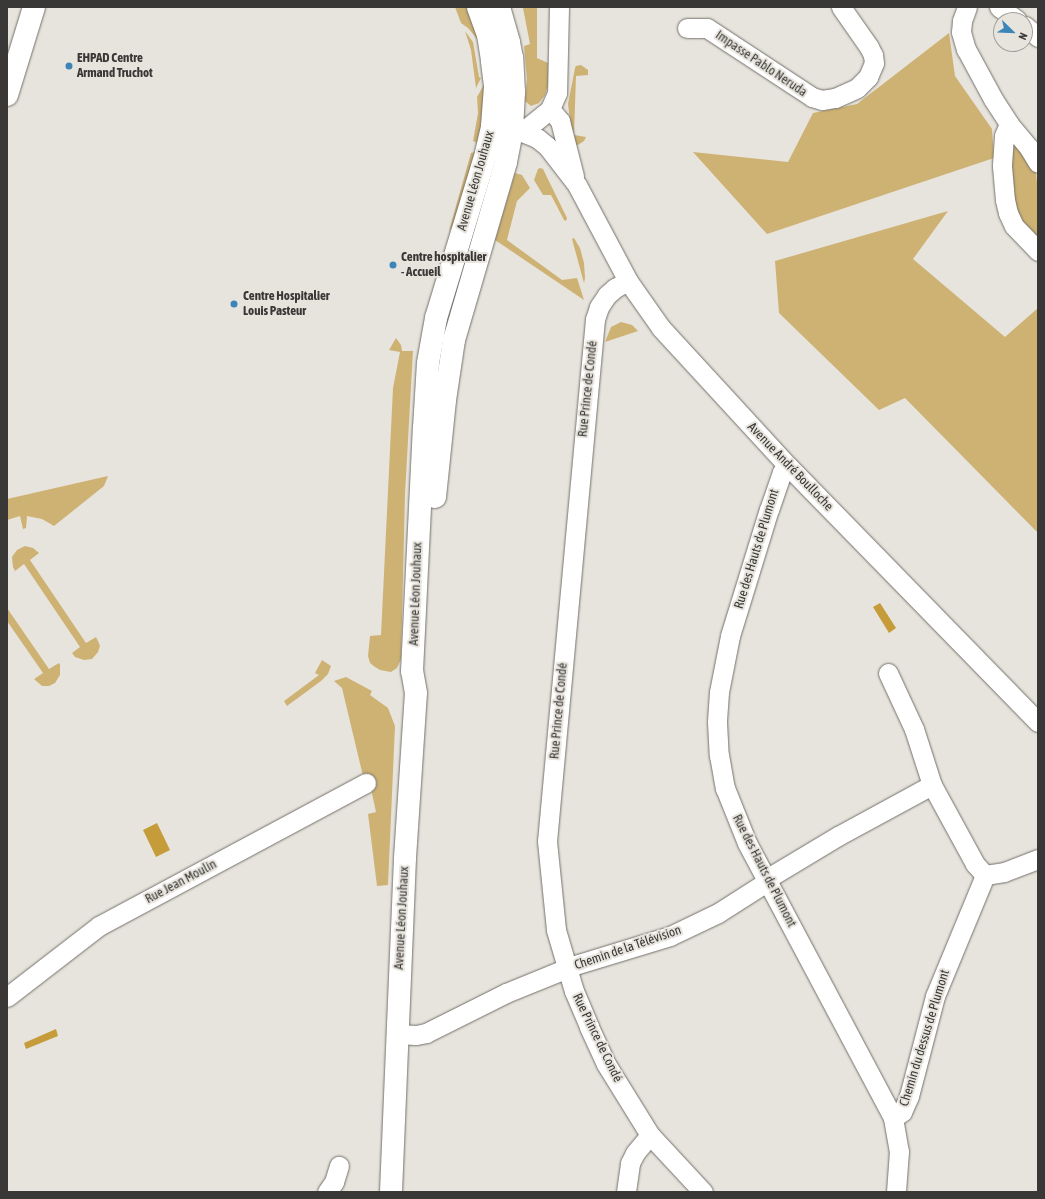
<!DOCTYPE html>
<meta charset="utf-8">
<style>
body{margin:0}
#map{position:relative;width:1045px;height:1199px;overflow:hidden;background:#e7e4dd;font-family:"Asap Condensed",sans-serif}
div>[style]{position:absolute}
.green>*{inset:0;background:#ceb273}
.water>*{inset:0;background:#c59c39}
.roads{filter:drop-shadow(0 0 1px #73706a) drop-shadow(0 0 1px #73706a)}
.street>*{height:19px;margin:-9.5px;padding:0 9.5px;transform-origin:9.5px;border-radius:9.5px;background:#fff}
.secondary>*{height:22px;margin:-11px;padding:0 11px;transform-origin:11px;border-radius:11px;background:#fff}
.primary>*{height:22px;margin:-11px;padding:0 11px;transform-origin:11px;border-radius:11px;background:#fff}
.dots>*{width:11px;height:11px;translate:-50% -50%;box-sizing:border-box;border:2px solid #e7e4dd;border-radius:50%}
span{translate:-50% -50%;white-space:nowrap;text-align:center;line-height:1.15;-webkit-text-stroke:4px #e7e4dd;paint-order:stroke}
.poi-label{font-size:13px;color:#3a3836;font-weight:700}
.left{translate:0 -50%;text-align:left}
.street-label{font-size:13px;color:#3a3836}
.frame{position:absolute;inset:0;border:8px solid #3a3836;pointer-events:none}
.north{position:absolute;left:993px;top:12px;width:40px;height:40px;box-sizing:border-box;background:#e7e4dd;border:1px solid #a29f9a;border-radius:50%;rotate:113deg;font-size:11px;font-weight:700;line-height:16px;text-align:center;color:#3a3836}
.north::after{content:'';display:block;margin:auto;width:14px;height:18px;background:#3c85b9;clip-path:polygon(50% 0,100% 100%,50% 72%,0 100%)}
</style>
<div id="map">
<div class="green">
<div style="clip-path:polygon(455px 7px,470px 7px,478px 40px,468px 28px,461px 23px)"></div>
<div style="clip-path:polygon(518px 7px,537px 7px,537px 58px,548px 63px,548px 86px,545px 95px,539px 103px,531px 106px,525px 101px,527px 79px,524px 46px,530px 44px,523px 8px)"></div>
<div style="clip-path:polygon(465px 31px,473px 42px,479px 77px,481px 78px,476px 88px,471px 50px)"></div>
<div style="clip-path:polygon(949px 33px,955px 76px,992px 129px,994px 158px,767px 234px,693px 152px,788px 162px,813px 113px,857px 104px)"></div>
<div style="clip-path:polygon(581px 65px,588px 70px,588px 75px,576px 76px,574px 135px,586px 137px,584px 141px,578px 145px,575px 144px,572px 135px,568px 104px,575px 68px,576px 66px)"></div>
<div style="clip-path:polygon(486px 81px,481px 145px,473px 141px,478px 113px,477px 97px)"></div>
<div style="clip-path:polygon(1010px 137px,1032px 162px,1036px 173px,1038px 191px,1038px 242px,1023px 228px,1011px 203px)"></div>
<div style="clip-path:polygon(475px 152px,478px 153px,452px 227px,449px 231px,471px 153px)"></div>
<div style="clip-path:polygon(540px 168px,543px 169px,567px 218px,566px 221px,564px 220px,551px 195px,543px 195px,534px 180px,538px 169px)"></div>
<div style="clip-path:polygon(515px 173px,522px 175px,530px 188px,517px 201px,507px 240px,562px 280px,577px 278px,584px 300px,495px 240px)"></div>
<div style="clip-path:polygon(948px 211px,913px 259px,1005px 337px,1038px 308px,1038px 533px,905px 398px,879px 410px,779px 313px,775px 261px)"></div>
<div style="clip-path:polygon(574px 238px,580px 248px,584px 263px,585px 278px,584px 283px,572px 239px)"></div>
<div style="clip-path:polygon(621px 322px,632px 325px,638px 331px,605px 342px,611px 327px)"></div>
<div style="clip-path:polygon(396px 338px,401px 345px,402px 351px,413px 351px,405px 494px,401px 659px,397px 668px,391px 672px,380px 670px,375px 667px,370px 663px,368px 656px,370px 636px,381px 635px,393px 388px,400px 352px,389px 350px)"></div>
<div style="clip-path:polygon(108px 476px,104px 486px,54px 526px,42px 519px,27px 516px,26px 528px,23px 529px,20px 516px,7px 520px,7px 499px)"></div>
<div style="clip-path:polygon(25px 546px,33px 548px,39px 553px,30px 560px,86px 643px,96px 637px,98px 641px,100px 646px,98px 652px,92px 659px,84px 660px,75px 657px,72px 653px,80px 647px,24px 564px,15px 571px,13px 567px,12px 557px,14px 554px,17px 550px)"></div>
<div style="clip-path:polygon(7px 608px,49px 669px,59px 663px,60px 665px,60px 675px,55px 683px,49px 686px,42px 686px,34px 679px,43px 673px,7px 621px)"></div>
<div style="clip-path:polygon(322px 660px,331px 666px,328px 674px,321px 681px,287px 706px,284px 701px,319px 675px,315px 673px)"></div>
<div style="clip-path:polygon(346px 677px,372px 691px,370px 695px,388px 708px,395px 726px,388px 885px,377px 886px,368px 814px,376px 812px,368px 775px,363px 776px,342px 688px,334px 681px)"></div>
</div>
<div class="water">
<div style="clip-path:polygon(880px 603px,896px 628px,889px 633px,873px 607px)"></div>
<div style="clip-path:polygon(157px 823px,170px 850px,156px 857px,143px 830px)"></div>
<div style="clip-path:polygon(56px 1029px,58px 1036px,26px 1049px,24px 1043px)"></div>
</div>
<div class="roads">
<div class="street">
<div style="left:559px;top:7px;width:86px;rotate:91.3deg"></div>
<div style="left:557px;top:93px;width:17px;rotate:114deg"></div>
<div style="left:550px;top:109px;width:16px;rotate:50deg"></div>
<div style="left:560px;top:121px;width:57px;rotate:75.7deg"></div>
<div style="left:967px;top:7px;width:15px;rotate:110deg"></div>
<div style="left:962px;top:21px;width:11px;rotate:95deg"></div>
<div style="left:961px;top:32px;width:18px;rotate:74deg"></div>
<div style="left:966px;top:49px;width:57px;rotate:61.6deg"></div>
<div style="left:993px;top:99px;width:30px;rotate:57deg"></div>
<div style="left:1009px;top:124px;width:31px;rotate:50deg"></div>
<div style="left:1029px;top:148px;width:17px;rotate:59deg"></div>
<div style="left:999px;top:7px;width:22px;rotate:36deg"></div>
<div style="left:1025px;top:26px;width:17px;rotate:40deg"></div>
<div style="left:687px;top:28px;width:20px"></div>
<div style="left:707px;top:28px;width:126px;rotate:33.3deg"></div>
<div style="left:812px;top:97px;width:10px;rotate:17deg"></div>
<div style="left:822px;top:100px;width:13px;rotate:-9deg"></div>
<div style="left:835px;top:98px;width:24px;rotate:-24deg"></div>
<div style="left:857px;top:88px;width:16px;rotate:-45deg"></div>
<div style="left:868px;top:77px;width:15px;rotate:-67deg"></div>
<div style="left:874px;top:63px;width:8px;rotate:-97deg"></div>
<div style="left:873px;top:55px;width:9px;rotate:-117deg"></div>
<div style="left:869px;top:47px;width:49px;rotate:-125deg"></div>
<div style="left:1009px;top:124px;width:13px;rotate:113deg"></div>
<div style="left:1004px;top:136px;width:30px;rotate:94deg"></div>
<div style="left:1002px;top:166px;width:34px;rotate:85deg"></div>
<div style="left:1005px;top:200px;width:13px;rotate:77deg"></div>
<div style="left:1008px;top:213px;width:14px;rotate:65deg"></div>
<div style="left:1014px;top:226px;width:35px;rotate:46deg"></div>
<div style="left:497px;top:127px;width:25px;rotate:11deg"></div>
<div style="left:522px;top:132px;width:16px;rotate:22deg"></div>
<div style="left:537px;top:138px;width:13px;rotate:39deg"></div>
<div style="left:547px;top:146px;width:49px;rotate:52.4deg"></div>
<div style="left:577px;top:185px;width:109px;rotate:62deg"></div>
<div style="left:628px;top:281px;width:57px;rotate:54.9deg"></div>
<div style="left:661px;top:328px;width:188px;rotate:47.4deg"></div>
<div style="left:788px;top:466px;width:358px;rotate:45.7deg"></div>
<div style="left:522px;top:132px;width:36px;rotate:-39deg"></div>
<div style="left:628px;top:281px;width:15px;rotate:152deg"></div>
<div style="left:615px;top:288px;width:11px;rotate:139deg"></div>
<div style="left:607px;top:295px;width:14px;rotate:124deg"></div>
<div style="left:599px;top:307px;width:13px;rotate:108deg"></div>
<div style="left:595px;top:319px;width:524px;rotate:95.25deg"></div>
<div style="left:547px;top:841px;width:89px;rotate:84.2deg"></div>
<div style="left:556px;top:930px;width:64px;rotate:73.6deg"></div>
<div style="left:574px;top:991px;width:39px;rotate:67deg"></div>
<div style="left:589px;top:1027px;width:41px;rotate:65.3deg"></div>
<div style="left:606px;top:1064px;width:84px;rotate:58.2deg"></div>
<div style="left:650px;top:1135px;width:78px;rotate:47.1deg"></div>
<div style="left:788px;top:466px;width:8px;rotate:135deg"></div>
<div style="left:782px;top:472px;width:39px;rotate:109deg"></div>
<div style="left:769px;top:509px;width:133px;rotate:107.1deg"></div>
<div style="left:730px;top:636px;width:57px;rotate:101.1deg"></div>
<div style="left:719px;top:692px;width:30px;rotate:94deg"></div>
<div style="left:717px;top:722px;width:33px;rotate:87deg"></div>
<div style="left:719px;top:755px;width:34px;rotate:80deg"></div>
<div style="left:725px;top:788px;width:59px;rotate:68.2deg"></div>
<div style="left:747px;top:843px;width:311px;rotate:62deg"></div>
<div style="left:893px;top:1118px;width:34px;rotate:80deg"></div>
<div style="left:899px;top:1151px;width:41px;rotate:94.2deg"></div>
<div style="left:888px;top:673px;width:62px;rotate:65.1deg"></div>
<div style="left:914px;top:729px;width:59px;rotate:72.2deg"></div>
<div style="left:932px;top:785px;width:90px;rotate:61.4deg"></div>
<div style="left:975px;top:864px;width:15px;rotate:48deg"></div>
<div style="left:985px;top:875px;width:19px;rotate:-9deg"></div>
<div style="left:1004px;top:872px;width:36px;rotate:-21deg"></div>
<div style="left:7px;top:997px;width:116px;rotate:-37.7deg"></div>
<div style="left:99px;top:926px;width:303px;rotate:-28.2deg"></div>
<div style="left:397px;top:1034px;width:19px;rotate:3deg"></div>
<div style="left:416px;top:1035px;width:10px;rotate:-11deg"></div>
<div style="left:426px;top:1033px;width:89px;rotate:-26.6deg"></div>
<div style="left:506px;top:993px;width:74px;rotate:-22.1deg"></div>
<div style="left:575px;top:965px;width:99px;rotate:-17deg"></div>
<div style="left:670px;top:936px;width:53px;rotate:-25.6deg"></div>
<div style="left:718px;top:913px;width:52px;rotate:-32.5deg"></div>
<div style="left:762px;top:885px;width:15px;rotate:-42deg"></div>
<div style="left:773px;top:875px;width:76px;rotate:-31deg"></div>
<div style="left:838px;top:836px;width:107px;rotate:-28.5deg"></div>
<div style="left:893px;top:1118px;width:11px;rotate:-34deg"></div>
<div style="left:902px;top:1112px;width:17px;rotate:-66deg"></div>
<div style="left:909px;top:1096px;width:103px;rotate:-75.4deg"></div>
<div style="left:935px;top:996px;width:131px;rotate:-67.5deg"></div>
<div style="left:327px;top:1192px;width:12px;rotate:-55deg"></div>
<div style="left:334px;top:1182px;width:17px;rotate:-73deg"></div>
<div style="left:626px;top:1192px;width:29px;rotate:-82deg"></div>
<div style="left:630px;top:1163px;width:11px;rotate:-63deg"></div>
<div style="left:635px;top:1153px;width:23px;rotate:-50deg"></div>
</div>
<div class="secondary">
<div style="left:435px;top:497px;width:98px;rotate:-84.1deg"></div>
<div style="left:445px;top:400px;width:61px;rotate:-81.5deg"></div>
<div style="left:454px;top:340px;width:185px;rotate:-73.7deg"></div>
<div style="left:506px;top:162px;width:33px;rotate:-79deg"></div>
<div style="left:512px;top:130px;width:38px;rotate:-87deg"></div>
<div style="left:514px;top:92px;width:34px;rotate:-93deg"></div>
<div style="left:512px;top:58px;width:16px;rotate:-101deg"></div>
<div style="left:509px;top:42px;width:36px;rotate:-106deg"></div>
<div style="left:391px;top:1192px;width:334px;rotate:-87.6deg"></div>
<div style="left:405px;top:858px;width:165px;rotate:-86.2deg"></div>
<div style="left:416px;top:693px;width:22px;rotate:-100deg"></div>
<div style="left:412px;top:671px;width:243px;rotate:-87.2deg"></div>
<div style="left:424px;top:428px;width:65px;rotate:-86.5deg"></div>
<div style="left:428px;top:363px;width:46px;rotate:-79.9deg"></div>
<div style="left:436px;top:318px;width:172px;rotate:-73.1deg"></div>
<div style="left:486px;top:153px;width:28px;rotate:-77deg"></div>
<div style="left:492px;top:126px;width:40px;rotate:-85.7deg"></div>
<div style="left:495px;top:86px;width:26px;rotate:-97deg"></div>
<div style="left:492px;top:60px;width:25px;rotate:-99deg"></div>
<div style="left:488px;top:35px;width:30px;rotate:-110deg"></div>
</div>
<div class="primary">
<div style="left:7px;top:95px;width:92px;rotate:-72.9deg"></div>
</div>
</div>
<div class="dots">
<div style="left:69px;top:66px;background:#3c85b9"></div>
<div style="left:393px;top:265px;background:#3c85b9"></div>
<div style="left:234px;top:304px;background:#3c85b9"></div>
</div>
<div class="poi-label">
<span class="left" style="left:77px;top:66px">EHPAD Centre<br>Armand Truchot</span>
<span class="left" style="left:401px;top:265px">Centre hospitalier<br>- Accueil</span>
<span class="left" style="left:243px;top:304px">Centre Hospitalier<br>Louis Pasteur</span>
</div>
<div class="street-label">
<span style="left:761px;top:64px;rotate:34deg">Impasse Pablo Neruda</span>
<span style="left:476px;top:181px;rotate:-74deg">Avenue Léon Jouhaux</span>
<span style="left:588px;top:389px;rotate:-84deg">Rue Prince de Condé</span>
<span style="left:790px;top:467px;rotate:46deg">Avenue André Boulloche</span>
<span style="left:757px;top:549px;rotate:-73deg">Rue des Hauts de Plumont</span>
<span style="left:416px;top:594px;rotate:-88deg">Avenue Léon Jouhaux</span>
<span style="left:559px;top:711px;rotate:-85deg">Rue Prince de Condé</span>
<span style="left:764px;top:871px;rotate:63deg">Rue des Hauts de Plumont</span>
<span style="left:181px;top:882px;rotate:-28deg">Rue Jean Moulin</span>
<span style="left:402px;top:918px;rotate:-87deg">Avenue Léon Jouhaux</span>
<span style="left:628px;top:948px;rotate:-19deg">Chemin de la Télévision</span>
<span style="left:597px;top:1038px;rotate:64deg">Rue Prince de Condé</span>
<span style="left:925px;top:1038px;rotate:-73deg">Chemin du dessus de Plumont</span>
</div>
<div class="frame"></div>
<div class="north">N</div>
</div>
